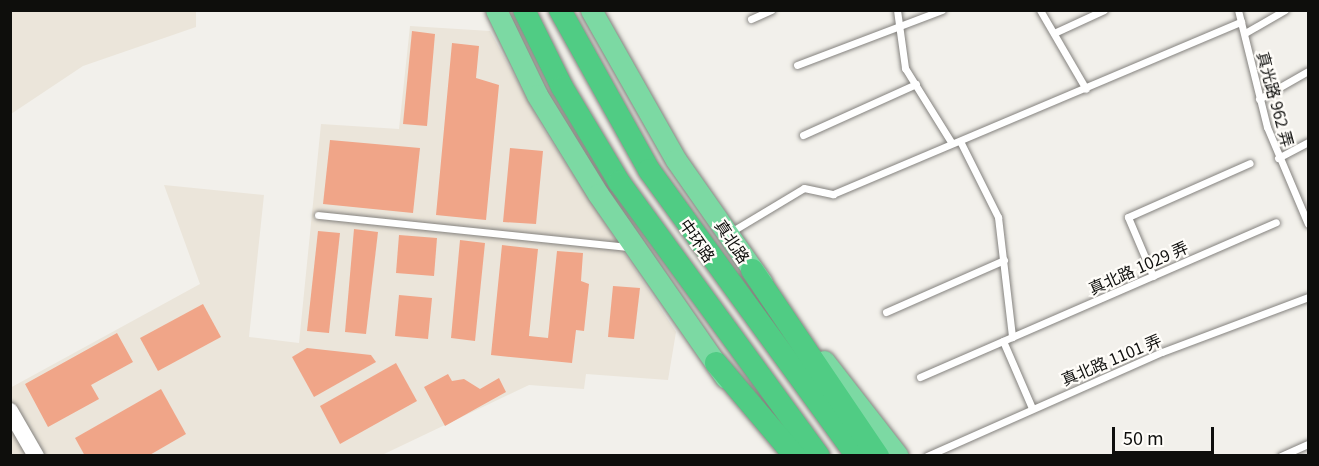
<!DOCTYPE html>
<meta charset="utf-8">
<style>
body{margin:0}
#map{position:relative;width:1319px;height:466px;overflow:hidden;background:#f2f0eb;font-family:Georgia,"Noto Sans SC",serif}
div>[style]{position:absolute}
.built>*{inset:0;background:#ebe5da}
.building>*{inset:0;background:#f0a588}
.roads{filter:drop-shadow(0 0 2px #84827e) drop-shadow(0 0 2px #84827e)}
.service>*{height:7px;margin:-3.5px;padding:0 3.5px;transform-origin:3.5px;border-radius:3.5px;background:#fff}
.tertiary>*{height:16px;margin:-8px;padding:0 8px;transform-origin:8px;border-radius:8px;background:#fff}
.primary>*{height:21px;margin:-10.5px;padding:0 10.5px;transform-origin:10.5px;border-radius:10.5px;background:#7cd9a3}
.trunk>*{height:22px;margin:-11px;padding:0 11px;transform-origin:11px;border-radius:11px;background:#50cc84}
span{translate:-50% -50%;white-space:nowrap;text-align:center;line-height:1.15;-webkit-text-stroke:4.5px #fffdf9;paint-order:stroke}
.street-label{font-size:16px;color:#0e0e0c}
.frame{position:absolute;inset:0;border:12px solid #0e0e0c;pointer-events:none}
.scale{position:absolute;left:1112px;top:427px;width:102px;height:27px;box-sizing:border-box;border:3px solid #0e0e0c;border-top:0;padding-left:8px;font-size:18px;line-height:21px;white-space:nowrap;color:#0e0e0c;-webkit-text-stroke:4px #fffdf9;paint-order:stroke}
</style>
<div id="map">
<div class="built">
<div style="clip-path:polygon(11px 10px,196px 11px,196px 27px,83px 66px,11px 114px)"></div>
<div style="clip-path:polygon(410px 26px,490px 31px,544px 130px,676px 332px,668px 380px,586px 374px,584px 389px,529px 385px,382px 455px,11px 455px,10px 388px,200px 284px,164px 185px,264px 195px,249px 337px,299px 343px,321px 124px,399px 129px)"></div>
</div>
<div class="building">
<div style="clip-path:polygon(412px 31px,435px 34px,427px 126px,403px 124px)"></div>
<div style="clip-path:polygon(452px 43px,479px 46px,476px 78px,499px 85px,486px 220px,436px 215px)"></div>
<div style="clip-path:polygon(330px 140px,420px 148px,413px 213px,323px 204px)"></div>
<div style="clip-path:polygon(510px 148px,543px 151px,536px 224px,503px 222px)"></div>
<div style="clip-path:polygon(354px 229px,378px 232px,366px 334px,345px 332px)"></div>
<div style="clip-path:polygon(318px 231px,340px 233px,329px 333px,307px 331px)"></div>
<div style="clip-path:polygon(399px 235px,437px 238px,434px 276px,396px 273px)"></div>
<div style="clip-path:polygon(460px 240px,485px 243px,475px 341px,451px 338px)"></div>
<div style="clip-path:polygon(502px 245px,538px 249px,529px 336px,548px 338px,557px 251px,583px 253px,581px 281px,589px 284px,584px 331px,576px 330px,572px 363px,491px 355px)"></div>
<div style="clip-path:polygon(613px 286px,640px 288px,634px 339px,608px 337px)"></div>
<div style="clip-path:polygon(399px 295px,432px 298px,428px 339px,395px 336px)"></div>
<div style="clip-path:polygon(203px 304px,221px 337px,158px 371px,140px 338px)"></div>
<div style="clip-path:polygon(117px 333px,133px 362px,91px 385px,99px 399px,48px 427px,25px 384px)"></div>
<div style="clip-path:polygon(307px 348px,371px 355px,376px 362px,314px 397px,292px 357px)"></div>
<div style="clip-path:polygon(396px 363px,417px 401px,340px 444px,320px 406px)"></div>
<div style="clip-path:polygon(448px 374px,452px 381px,464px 379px,480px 389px,499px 378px,506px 392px,445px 426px,424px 387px)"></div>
<div style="clip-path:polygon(161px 389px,186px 434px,148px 456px,85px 456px,75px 438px)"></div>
</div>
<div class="roads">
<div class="service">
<div style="left:897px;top:10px;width:59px;rotate:82.1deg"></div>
<div style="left:905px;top:68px;width:87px;rotate:58.1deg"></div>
<div style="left:1040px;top:10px;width:91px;rotate:59.8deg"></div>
<div style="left:1238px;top:10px;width:121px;rotate:76.1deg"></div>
<div style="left:1267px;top:127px;width:105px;rotate:67.1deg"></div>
<div style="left:751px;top:19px;width:22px;rotate:-24deg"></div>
<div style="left:1054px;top:33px;width:55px;rotate:-24.7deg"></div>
<div style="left:1245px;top:33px;width:46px;rotate:-29.9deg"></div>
<div style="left:797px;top:65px;width:155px;rotate:-20.8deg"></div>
<div style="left:1259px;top:99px;width:56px;rotate:-29.7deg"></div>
<div style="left:803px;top:135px;width:124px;rotate:-24.3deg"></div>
<div style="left:961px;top:143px;width:83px;rotate:63.4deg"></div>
<div style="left:998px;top:217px;width:121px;rotate:83.3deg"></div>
<div style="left:1278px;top:158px;width:34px;rotate:-28deg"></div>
<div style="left:318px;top:215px;width:313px;rotate:5.9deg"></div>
<div style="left:729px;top:233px;width:87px;rotate:-31deg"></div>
<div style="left:804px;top:188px;width:30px;rotate:12deg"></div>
<div style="left:833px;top:194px;width:443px;rotate:-22.9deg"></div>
<div style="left:1153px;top:276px;width:64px;rotate:-113deg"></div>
<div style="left:1128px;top:217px;width:133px;rotate:-23.9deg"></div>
<div style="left:886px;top:312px;width:129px;rotate:-23.8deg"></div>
<div style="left:1003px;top:341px;width:73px;rotate:66.6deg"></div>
<div style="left:920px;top:377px;width:388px;rotate:-23.5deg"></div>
<div style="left:927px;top:456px;width:257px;rotate:-23.9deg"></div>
<div style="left:1162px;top:352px;width:156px;rotate:-20.6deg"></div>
<div style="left:1281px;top:456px;width:30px;rotate:-24deg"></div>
</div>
<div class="tertiary">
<div style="left:10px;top:411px;width:52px;rotate:60deg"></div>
</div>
<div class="primary">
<div style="left:496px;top:10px;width:94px;rotate:64.2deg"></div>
<div style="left:537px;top:95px;width:116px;rotate:58.4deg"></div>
<div style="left:598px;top:194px;width:224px;rotate:55.2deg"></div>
<div style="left:591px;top:10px;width:172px;rotate:60.5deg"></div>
<div style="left:676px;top:160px;width:150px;rotate:55deg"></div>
<div style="left:824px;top:361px;width:120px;rotate:52.1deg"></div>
</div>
<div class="trunk">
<div style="left:524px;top:10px;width:86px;rotate:63.7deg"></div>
<div style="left:562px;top:87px;width:111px;rotate:59deg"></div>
<div style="left:619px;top:182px;width:339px;rotate:53.9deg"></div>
<div style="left:560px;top:10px;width:183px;rotate:60.9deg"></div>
<div style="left:649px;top:170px;width:354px;rotate:54deg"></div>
<div style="left:752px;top:270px;width:225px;rotate:55.9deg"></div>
<div style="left:716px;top:363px;width:122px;rotate:49.7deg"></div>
</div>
</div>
<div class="street-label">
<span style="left:1276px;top:99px;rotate:75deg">真光路 962 弄</span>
<span style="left:698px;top:240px;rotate:55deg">中环路</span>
<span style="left:733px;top:241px;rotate:56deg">真北路</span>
<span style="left:1138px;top:267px;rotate:-24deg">真北路 1029 弄</span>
<span style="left:1111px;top:359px;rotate:-23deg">真北路 1101 弄</span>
</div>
<div class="frame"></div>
<div class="scale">50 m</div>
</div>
